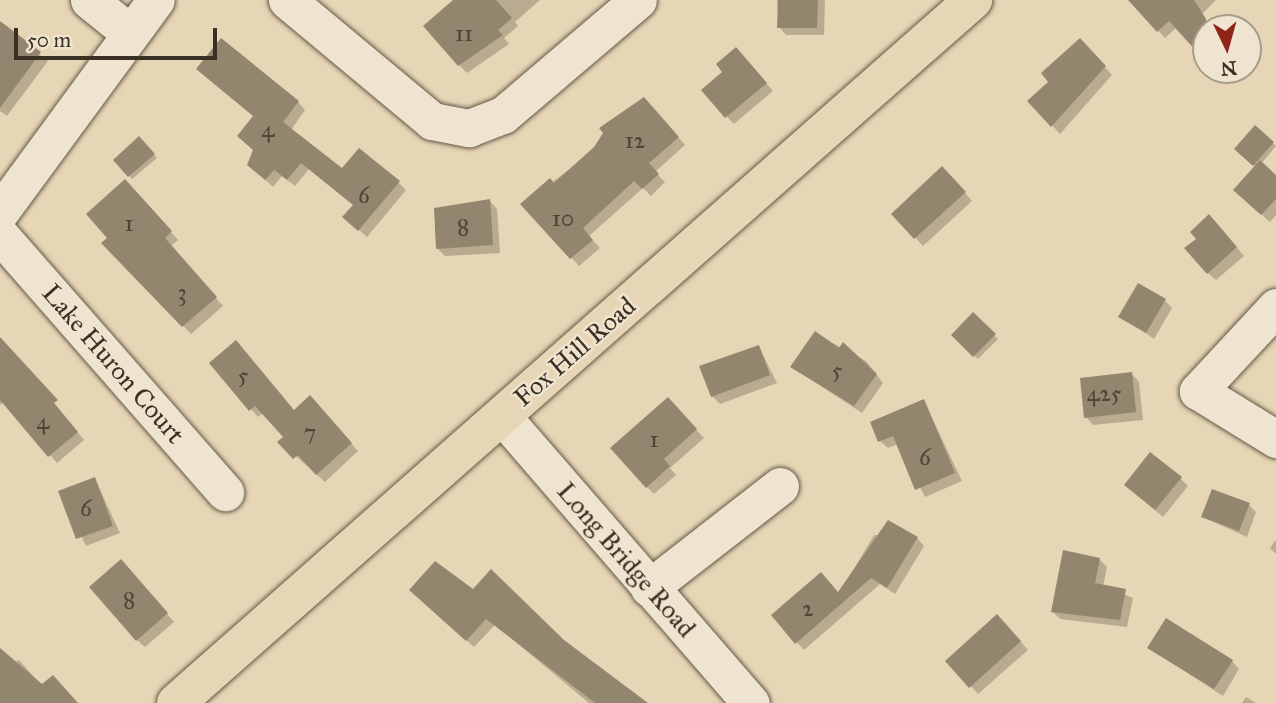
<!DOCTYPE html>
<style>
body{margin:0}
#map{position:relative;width:1276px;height:703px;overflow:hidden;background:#e6d6b5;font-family:"IM FELL Great Primer",serif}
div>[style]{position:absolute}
.shadow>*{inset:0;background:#0003}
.building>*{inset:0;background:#93866f}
.roads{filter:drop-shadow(0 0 2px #655948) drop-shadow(0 0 2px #655948)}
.minor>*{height:37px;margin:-18.5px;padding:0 18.5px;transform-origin:18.5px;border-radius:18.5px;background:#efe4cf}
.major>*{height:38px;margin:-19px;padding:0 19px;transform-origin:19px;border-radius:19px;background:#e6d6b5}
span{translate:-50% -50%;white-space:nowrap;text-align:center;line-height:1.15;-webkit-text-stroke:5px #efe4cf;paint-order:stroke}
.number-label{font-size:23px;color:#504536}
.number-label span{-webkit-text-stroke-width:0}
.street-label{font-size:26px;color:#3a2f23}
.north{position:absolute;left:1192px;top:14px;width:70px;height:70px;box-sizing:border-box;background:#efe4cf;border:2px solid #a79c8a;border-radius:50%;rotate:175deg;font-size:19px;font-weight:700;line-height:28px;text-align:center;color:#3a2f23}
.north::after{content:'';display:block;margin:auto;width:24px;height:32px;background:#8f2418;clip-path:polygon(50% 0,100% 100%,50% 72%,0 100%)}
.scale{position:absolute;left:14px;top:28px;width:203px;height:32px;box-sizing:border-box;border:4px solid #3a2f23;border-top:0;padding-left:9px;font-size:21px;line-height:24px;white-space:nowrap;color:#3a2f23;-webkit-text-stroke:5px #efe4cf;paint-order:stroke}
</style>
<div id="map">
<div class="shadow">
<div style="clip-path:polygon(457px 0,540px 0,515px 22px,518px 26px,504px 38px,509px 44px,467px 73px,459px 65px)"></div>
<div style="clip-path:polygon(777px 0,825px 0,824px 35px,786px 35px,779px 27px)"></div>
<div style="clip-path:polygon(1130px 0,1216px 0,1201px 15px,1212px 28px,1206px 28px,1206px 59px,1177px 27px,1165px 38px)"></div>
<div style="clip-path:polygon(7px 29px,48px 61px,7px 116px,0 111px,0 38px)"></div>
<div style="clip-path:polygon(1088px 48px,1112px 75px,1060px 134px,1030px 101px)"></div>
<div style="clip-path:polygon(744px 57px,773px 91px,734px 124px,727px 117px)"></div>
<div style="clip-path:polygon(298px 102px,305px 110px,291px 130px,342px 170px,398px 182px,406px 190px,367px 237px,350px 222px,354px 205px,309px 169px,295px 186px,282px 176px,273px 187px,249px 165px)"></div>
<div style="clip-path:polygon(652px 107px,685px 145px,655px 172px,665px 182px,651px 196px,643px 188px,589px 236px,600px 248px,579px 266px,522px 205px)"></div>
<div style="clip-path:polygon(1256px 128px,1276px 146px,1261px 164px,1276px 178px,1276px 215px,1270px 222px,1243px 198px,1256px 167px,1237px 149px)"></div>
<div style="clip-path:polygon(139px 138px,157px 158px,132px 179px,115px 160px)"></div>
<div style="clip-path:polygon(950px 176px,972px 201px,923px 246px,893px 214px)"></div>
<div style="clip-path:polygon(133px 189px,178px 240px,171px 246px,223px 306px,191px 334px,104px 243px)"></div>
<div style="clip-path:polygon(490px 201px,497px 209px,500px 253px,445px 256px,438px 249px)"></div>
<div style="clip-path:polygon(1217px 224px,1244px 256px,1216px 280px,1208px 273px)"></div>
<div style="clip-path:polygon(1165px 301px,1172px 308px,1154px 339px,1121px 316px)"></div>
<div style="clip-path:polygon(973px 315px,998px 339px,978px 359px,953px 335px)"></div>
<div style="clip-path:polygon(816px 334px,866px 361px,883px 383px,862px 413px,792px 367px)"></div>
<div style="clip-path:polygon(236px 343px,294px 411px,317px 405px,358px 451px,325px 482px,280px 442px,285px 437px,263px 413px,258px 417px,251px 409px)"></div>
<div style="clip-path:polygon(759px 347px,777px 383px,720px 404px,712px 396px)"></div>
<div style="clip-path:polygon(17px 357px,84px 440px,57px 463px,4px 402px,0 405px,0 358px)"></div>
<div style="clip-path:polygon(1132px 374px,1139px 382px,1143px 420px,1093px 425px,1086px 417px)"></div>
<div style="clip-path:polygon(924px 401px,962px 481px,925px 497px,898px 444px,888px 448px,880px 441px)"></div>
<div style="clip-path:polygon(675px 407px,704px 438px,670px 468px,676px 475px,654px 494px,647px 487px)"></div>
<div style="clip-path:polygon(1180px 478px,1188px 486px,1163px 517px,1126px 485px)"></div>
<div style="clip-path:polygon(95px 479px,120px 533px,86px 546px,61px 492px)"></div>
<div style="clip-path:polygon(1249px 505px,1256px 512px,1247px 537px,1203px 517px)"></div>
<div style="clip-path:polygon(874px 535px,917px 538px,924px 546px,895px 594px,880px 584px,804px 650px,773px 616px,839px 594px)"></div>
<div style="clip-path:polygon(1276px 540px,1276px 554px,1270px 548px)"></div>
<div style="clip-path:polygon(1099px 559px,1107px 567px,1103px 586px,1133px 598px,1127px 627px,1060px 619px,1053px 612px)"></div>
<div style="clip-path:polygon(129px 569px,174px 622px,145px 647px,137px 640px)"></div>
<div style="clip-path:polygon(473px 591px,563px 642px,640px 703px,589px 703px,495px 625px,474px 647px,419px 597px)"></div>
<div style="clip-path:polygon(1005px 624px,1028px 650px,978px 694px,948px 661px)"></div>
<div style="clip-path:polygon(1149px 648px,1232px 661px,1239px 669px,1223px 696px)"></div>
<div style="clip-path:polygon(19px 660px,42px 686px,75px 703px,0 703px,0 670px)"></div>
<div style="clip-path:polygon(1246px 697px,1256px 703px,1242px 703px)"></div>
</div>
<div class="building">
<div style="clip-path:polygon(453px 0,496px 0,512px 18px,498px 30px,503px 35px,458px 66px,423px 26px)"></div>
<div style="clip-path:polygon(778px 0,818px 0,817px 28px,777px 28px)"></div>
<div style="clip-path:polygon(1128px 0,1194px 0,1206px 19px,1206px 62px,1169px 21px,1157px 32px)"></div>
<div style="clip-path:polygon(0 21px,41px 52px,0 108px)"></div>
<div style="clip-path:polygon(221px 38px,299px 101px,283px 122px,342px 168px,359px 148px,400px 181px,358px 231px,342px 217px,353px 205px,301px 163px,287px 180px,274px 170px,265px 180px,247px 165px,253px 150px,237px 136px,253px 116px,196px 69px)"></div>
<div style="clip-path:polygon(1080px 38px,1106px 66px,1051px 127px,1027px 101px,1048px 82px,1041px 73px)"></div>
<div style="clip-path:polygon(736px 47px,767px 83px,725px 118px,701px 90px,722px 72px,716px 64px)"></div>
<div style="clip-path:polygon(644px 97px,679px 137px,649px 163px,659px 174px,642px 189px,634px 181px,583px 228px,593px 240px,570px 259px,520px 204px,550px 178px,554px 183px,594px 147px,603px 133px,599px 128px)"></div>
<div style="clip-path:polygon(1255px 125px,1274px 142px,1253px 166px,1234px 149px)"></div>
<div style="clip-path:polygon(139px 136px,155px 154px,128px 177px,113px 160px)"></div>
<div style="clip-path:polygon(1260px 160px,1276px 175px,1276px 199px,1261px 215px,1233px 190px)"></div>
<div style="clip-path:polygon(942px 166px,966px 192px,914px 239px,891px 214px)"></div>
<div style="clip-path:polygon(125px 179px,172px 231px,165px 238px,217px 297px,182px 327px,101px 243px,107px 238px,86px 214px)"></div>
<div style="clip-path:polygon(490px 199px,493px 245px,436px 249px,434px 208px)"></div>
<div style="clip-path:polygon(1209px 214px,1237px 247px,1207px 274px,1184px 248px,1196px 239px,1190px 232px)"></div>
<div style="clip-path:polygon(1138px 283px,1166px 299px,1146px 333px,1118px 317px)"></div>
<div style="clip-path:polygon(973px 312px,996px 334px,973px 357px,951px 335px)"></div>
<div style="clip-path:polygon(815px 331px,839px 348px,843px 342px,877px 374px,854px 406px,790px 367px)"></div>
<div style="clip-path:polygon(0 337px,58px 400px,54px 403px,78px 432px,48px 457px,0 400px)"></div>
<div style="clip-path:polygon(236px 340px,294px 410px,310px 395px,352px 443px,316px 475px,298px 455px,293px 459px,277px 442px,283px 437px,255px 406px,249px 411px,209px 363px)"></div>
<div style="clip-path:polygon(759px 345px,770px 375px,711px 397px,699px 366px)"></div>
<div style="clip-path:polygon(1132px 372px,1136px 412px,1084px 418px,1080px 378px)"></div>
<div style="clip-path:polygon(668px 397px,697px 429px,664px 459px,670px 466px,646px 488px,610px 448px)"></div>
<div style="clip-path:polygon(924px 399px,955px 473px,915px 490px,893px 436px,878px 442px,870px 422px)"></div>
<div style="clip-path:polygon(1150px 452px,1182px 477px,1155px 510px,1124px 485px)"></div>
<div style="clip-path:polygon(95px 477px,113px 526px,76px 539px,58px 491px)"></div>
<div style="clip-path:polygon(1212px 489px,1250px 503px,1239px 531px,1201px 517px)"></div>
<div style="clip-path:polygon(888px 520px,918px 537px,887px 588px,871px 578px,795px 644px,771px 615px,821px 572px,838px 592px)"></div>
<div style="clip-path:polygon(1063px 550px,1100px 558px,1095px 583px,1126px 589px,1120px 620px,1051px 612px)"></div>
<div style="clip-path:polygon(121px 559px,168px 613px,136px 641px,89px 587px)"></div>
<div style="clip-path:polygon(435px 561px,473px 589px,491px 569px,564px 640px,648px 703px,595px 703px,486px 619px,466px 641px,409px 590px)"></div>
<div style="clip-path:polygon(997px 614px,1021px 641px,969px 688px,945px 661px)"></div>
<div style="clip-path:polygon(1166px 618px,1233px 660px,1214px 689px,1147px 648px)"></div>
<div style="clip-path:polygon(0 648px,42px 684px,53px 675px,78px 703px,0 703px)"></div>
</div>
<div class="roads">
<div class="minor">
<div style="left:89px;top:0;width:53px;rotate:38.8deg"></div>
<div style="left:287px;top:0;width:189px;rotate:39.8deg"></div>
<div style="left:432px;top:121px;width:38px;rotate:11deg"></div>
<div style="left:469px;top:128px;width:36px;rotate:-21deg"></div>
<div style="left:503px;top:115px;width:177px;rotate:-40.4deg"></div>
<div style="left:0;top:212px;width:263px;rotate:-53.7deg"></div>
<div style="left:0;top:235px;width:342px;rotate:48.8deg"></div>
<div style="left:1276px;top:307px;width:115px;rotate:132.9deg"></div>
<div style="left:1198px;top:391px;width:92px;rotate:31.6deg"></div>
<div style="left:502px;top:416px;width:380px;rotate:49.1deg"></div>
<div style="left:649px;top:588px;width:166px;rotate:-37.9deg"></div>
</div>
<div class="major">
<div style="left:176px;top:703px;width:1063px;rotate:-41.41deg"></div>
</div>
</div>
<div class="number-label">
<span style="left:464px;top:33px">11</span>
<span style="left:268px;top:129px">4</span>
<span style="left:635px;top:140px">12</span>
<span style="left:364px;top:195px">6</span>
<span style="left:563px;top:218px">10</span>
<span style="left:129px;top:223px">1</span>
<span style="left:463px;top:227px">8</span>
<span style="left:182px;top:292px">3</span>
<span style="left:837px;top:370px">5</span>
<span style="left:243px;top:375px">5</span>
<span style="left:1104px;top:393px">425</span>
<span style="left:43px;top:421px">4</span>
<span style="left:310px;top:432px">7</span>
<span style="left:654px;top:439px">1</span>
<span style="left:925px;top:457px">6</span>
<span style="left:86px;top:508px">6</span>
<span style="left:129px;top:600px">8</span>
<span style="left:808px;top:608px">2</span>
</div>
<div class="street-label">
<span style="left:575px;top:352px;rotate:-41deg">Fox Hill Road</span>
<span style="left:113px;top:364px;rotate:49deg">Lake Huron Court</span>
<span style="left:626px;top:560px;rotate:49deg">Long Bridge Road</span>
</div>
<div class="north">N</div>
<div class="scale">50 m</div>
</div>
